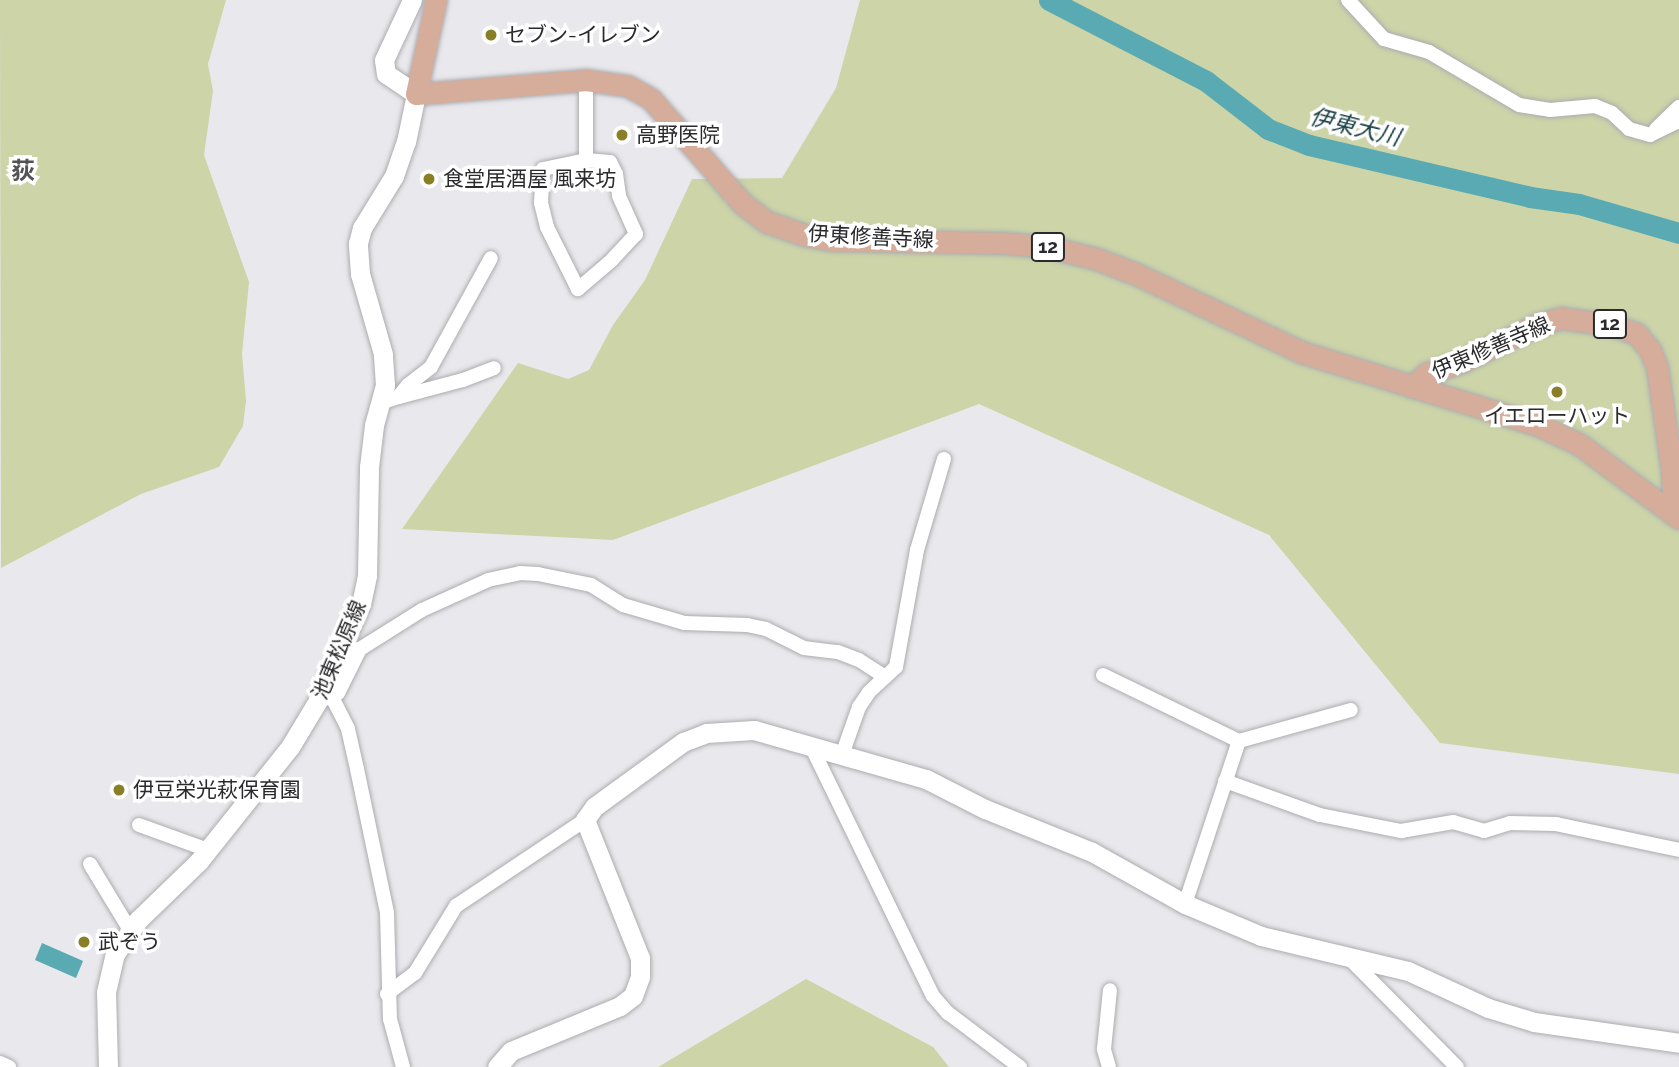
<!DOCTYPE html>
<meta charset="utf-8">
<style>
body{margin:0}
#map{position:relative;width:1679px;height:1067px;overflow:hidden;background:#e9e9ed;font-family:Raleway,"Noto Sans JP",sans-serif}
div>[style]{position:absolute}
.green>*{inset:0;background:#ccd4a8}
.water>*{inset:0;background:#59aab2}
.river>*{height:21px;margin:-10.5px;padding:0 10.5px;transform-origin:10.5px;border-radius:10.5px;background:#59aab2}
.roads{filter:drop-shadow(0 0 2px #acacb0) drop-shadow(0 0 2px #acacb0)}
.street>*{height:14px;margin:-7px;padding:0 7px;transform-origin:7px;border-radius:7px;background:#fff}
.secondary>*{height:19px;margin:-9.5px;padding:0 9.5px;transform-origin:9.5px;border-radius:9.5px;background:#fff}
.primary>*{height:21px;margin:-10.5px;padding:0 10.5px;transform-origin:10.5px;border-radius:10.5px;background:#d6ad9b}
.dots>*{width:19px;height:19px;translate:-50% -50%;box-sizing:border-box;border:4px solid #fff;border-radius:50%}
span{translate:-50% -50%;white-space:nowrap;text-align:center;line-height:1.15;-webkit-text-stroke:7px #fff;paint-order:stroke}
.shield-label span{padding:2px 5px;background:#fff;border:2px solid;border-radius:5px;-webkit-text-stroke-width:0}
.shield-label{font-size:19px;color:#2a2a2c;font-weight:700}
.poi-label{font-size:21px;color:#2a2a2c}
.left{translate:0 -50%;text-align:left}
.street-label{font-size:21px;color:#2a2a2c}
.water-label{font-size:23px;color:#1b4246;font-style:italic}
.quarter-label{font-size:24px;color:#535356;font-weight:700}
</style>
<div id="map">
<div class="green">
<div style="clip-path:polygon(0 0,226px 0,208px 64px,213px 91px,204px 155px,249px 282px,242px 354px,246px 401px,243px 426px,219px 467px,141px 494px,1px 568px)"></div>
<div style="clip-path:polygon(860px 0,1679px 0,1679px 774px,1440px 743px,1269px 535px,979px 404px,613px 540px,402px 529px,518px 363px,568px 379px,589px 370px,613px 325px,645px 280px,692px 179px,782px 178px,836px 88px)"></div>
<div style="clip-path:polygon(806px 979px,933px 1047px,949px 1067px,658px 1067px)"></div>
</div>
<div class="water">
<div style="clip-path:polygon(42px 943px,83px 961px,76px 978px,35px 960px)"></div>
</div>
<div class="river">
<div style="left:1049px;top:0;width:177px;rotate:27.3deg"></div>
<div style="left:1206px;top:81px;width:78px;rotate:37.7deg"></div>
<div style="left:1268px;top:129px;width:44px;rotate:21.3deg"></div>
<div style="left:1309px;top:145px;width:227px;rotate:13.2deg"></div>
<div style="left:1530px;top:197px;width:49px;rotate:8.1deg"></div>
<div style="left:1579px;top:204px;width:104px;rotate:16.2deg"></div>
</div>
<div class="roads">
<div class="street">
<div style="left:1348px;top:0;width:53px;rotate:47.3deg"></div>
<div style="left:1384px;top:39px;width:47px;rotate:16.1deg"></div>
<div style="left:1429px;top:52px;width:104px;rotate:30.5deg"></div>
<div style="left:1519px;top:105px;width:31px;rotate:9deg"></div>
<div style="left:1550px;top:110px;width:45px;rotate:-5.1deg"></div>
<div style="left:1595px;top:106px;width:18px;rotate:22deg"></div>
<div style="left:1612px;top:113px;width:23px;rotate:43deg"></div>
<div style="left:1629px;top:129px;width:22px;rotate:16deg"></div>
<div style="left:1650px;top:135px;width:32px;rotate:-26deg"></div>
<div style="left:586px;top:80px;width:80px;rotate:90deg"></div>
<div style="left:586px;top:160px;width:24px;rotate:5deg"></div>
<div style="left:610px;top:162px;width:13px;rotate:63deg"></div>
<div style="left:616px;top:174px;width:22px;rotate:82deg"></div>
<div style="left:619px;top:196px;width:42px;rotate:65.9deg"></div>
<div style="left:636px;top:234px;width:35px;rotate:133deg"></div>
<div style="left:612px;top:260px;width:45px;rotate:139.5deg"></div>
<div style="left:578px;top:289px;width:69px;rotate:-116.6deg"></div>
<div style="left:547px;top:227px;width:25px;rotate:-104deg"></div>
<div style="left:541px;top:203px;width:34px;rotate:-87deg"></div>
<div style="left:543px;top:169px;width:44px;rotate:-11.8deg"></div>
<div style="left:1656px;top:129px;width:32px;rotate:-44deg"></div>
<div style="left:399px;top:397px;width:66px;rotate:-14.9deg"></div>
<div style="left:463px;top:380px;width:33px;rotate:-21deg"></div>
<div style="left:380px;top:403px;width:19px;rotate:-18deg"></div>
<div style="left:398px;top:397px;width:16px;rotate:-50deg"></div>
<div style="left:408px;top:385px;width:29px;rotate:-38deg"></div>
<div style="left:431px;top:367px;width:124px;rotate:-61.2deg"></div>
<div style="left:1103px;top:675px;width:151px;rotate:25.9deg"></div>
<div style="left:1239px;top:741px;width:116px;rotate:-15.5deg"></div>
<div style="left:322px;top:694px;width:16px;rotate:-4deg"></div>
<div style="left:338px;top:693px;width:49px;rotate:-63.4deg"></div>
<div style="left:360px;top:649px;width:73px;rotate:-32.2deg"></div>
<div style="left:422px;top:610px;width:72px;rotate:-24.4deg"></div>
<div style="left:488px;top:580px;width:33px;rotate:-12deg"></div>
<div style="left:520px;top:573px;width:18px;rotate:3deg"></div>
<div style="left:538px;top:574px;width:54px;rotate:11.7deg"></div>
<div style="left:591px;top:585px;width:38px;rotate:32deg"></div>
<div style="left:623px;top:605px;width:64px;rotate:16.4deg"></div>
<div style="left:684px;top:623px;width:63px;rotate:1.8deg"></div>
<div style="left:747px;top:625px;width:19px;rotate:12deg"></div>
<div style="left:766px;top:629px;width:42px;rotate:26.6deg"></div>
<div style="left:804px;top:648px;width:34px;rotate:7deg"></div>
<div style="left:838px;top:652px;width:22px;rotate:21deg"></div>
<div style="left:859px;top:660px;width:31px;rotate:33deg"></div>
<div style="left:322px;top:694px;width:14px;rotate:30deg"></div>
<div style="left:334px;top:701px;width:31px;rotate:63deg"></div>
<div style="left:348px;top:729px;width:41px;rotate:77.3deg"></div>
<div style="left:357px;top:769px;width:147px;rotate:78.2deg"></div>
<div style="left:387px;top:913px;width:106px;rotate:88.4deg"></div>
<div style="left:390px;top:1019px;width:50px;rotate:74.8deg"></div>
<div style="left:811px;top:746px;width:278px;rotate:64deg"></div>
<div style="left:933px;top:996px;width:23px;rotate:49deg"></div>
<div style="left:948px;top:1013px;width:90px;rotate:36.9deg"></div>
<div style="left:842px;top:755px;width:51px;rotate:-70.5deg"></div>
<div style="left:859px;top:707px;width:18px;rotate:-56deg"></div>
<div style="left:869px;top:692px;width:37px;rotate:-43deg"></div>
<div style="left:896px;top:667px;width:119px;rotate:-79.8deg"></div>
<div style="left:917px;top:550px;width:95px;rotate:-73.5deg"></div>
<div style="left:1225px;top:781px;width:101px;rotate:19.7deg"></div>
<div style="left:1320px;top:815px;width:83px;rotate:11.2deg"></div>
<div style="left:1401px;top:831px;width:53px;rotate:-9.8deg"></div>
<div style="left:1453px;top:822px;width:32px;rotate:16deg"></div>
<div style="left:1484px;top:831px;width:27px;rotate:-17deg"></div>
<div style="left:1510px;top:823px;width:46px;rotate:1.2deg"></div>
<div style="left:1556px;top:824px;width:126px;rotate:11.9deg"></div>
<div style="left:139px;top:825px;width:73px;rotate:19.9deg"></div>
<div style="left:90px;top:864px;width:77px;rotate:58.8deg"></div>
<div style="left:1185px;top:904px;width:172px;rotate:-71.7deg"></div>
<div style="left:1350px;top:959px;width:152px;rotate:45.3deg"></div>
<div style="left:387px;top:994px;width:35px;rotate:-37deg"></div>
<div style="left:415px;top:973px;width:79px;rotate:-58.5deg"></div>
<div style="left:456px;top:906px;width:155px;rotate:-33.7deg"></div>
<div style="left:0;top:1063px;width:10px;rotate:24deg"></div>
<div style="left:1109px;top:1067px;width:19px;rotate:-106deg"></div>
<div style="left:1104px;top:1049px;width:59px;rotate:-84.2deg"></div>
</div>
<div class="secondary">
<div style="left:108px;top:1067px;width:75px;rotate:-91.5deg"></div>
<div style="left:106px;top:992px;width:39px;rotate:-77deg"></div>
<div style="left:115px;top:954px;width:41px;rotate:-55.9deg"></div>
<div style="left:138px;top:920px;width:85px;rotate:-44deg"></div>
<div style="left:199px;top:861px;width:146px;rotate:-51.4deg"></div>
<div style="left:290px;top:747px;width:62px;rotate:-58.9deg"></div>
<div style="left:322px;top:694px;width:98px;rotate:-66.6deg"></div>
<div style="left:361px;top:604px;width:30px;rotate:-78deg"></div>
<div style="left:367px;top:575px;width:108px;rotate:-88.9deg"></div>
<div style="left:369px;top:467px;width:42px;rotate:-83.2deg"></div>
<div style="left:374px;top:425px;width:41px;rotate:-74.6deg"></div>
<div style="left:385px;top:385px;width:31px;rotate:-94deg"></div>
<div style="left:383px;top:354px;width:83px;rotate:-106deg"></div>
<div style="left:360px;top:274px;width:31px;rotate:-94deg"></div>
<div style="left:358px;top:243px;width:16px;rotate:-75deg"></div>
<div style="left:362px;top:228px;width:61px;rotate:-58.4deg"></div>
<div style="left:394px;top:176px;width:36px;rotate:-71deg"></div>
<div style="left:406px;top:142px;width:49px;rotate:-78.2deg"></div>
<div style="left:416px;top:94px;width:36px;rotate:-146deg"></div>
<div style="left:386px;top:74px;width:14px;rotate:-98deg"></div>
<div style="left:384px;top:60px;width:66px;rotate:-65deg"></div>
<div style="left:497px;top:1067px;width:21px;rotate:-49deg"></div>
<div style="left:511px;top:1051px;width:118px;rotate:-22.4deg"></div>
<div style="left:620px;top:1006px;width:16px;rotate:-38deg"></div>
<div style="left:633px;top:996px;width:20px;rotate:-70deg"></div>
<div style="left:640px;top:977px;width:19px;rotate:-90deg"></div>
<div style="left:640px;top:958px;width:149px;rotate:-111.7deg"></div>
<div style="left:585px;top:820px;width:16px;rotate:-55deg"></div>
<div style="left:594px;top:807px;width:110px;rotate:-36.1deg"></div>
<div style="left:683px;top:742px;width:25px;rotate:-21deg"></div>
<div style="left:706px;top:733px;width:48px;rotate:-3.6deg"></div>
<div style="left:754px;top:730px;width:179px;rotate:15.9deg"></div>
<div style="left:926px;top:779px;width:66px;rotate:27deg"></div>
<div style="left:985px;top:809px;width:115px;rotate:21.9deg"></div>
<div style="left:1092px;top:852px;width:107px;rotate:29.2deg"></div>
<div style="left:1185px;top:904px;width:82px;rotate:22.8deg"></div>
<div style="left:1261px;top:936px;width:151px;rotate:13.4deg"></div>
<div style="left:1408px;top:971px;width:88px;rotate:24.8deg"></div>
<div style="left:1488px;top:1008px;width:48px;rotate:16.9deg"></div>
<div style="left:1534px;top:1022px;width:147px;rotate:8.2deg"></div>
</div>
<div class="primary">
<div style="left:436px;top:0;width:96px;rotate:102deg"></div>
<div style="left:416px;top:94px;width:171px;rotate:-4.7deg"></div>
<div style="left:586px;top:80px;width:42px;rotate:8.1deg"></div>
<div style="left:628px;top:86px;width:26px;rotate:29deg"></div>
<div style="left:651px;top:99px;width:140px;rotate:48.8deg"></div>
<div style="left:743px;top:204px;width:30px;rotate:37deg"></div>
<div style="left:767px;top:222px;width:39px;rotate:19deg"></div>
<div style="left:804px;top:235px;width:29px;rotate:10deg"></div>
<div style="left:833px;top:240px;width:171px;rotate:1deg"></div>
<div style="left:1004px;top:243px;width:45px;rotate:5.1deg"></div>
<div style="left:1049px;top:247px;width:49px;rotate:14deg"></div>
<div style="left:1097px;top:259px;width:40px;rotate:21deg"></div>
<div style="left:1134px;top:273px;width:185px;rotate:25.3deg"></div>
<div style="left:1301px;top:352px;width:248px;rotate:17.1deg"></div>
<div style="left:1538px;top:425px;width:45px;rotate:24.9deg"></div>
<div style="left:1579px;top:444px;width:124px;rotate:36.5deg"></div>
<div style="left:1412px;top:387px;width:19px;rotate:-43deg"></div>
<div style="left:1426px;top:374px;width:39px;rotate:-19deg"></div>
<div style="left:1463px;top:361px;width:85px;rotate:-26deg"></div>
<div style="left:1539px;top:324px;width:23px;rotate:-15deg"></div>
<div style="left:1561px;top:318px;width:51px;rotate:7.8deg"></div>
<div style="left:1612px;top:325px;width:27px;rotate:20deg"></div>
<div style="left:1637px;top:334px;width:21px;rotate:51deg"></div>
<div style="left:1650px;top:350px;width:18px;rotate:68deg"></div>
<div style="left:1657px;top:367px;width:105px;rotate:81.8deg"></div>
<div style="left:1672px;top:471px;width:42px;rotate:87.3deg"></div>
</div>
</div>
<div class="dots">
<div style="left:491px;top:35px;background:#887f26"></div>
<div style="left:622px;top:135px;background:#887f26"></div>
<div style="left:429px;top:179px;background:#887f26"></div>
<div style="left:1557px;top:392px;background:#887f26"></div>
<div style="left:119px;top:790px;background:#887f26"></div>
<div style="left:84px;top:942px;background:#887f26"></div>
</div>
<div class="shield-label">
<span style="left:1048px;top:247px">12</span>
<span style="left:1610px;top:324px">12</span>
</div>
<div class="poi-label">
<span class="left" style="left:505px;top:35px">セブン-イレブン</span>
<span class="left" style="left:636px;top:135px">高野医院</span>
<span class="left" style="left:443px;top:179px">食堂居酒屋 風来坊</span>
<span style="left:1557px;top:416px">イエローハット</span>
<span class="left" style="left:133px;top:790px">伊豆栄光萩保育園</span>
<span class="left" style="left:98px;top:942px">武ぞう</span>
</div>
<div class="street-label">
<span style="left:871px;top:237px;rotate:3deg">伊東修善寺線</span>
<span style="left:1491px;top:348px;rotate:-23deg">伊東修善寺線</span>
<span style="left:339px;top:650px;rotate:-67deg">池東松原線</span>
</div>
<div class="water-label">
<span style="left:1355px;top:127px;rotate:14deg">伊東大川</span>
</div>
<div class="quarter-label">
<span style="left:23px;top:171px">荻</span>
</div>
</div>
